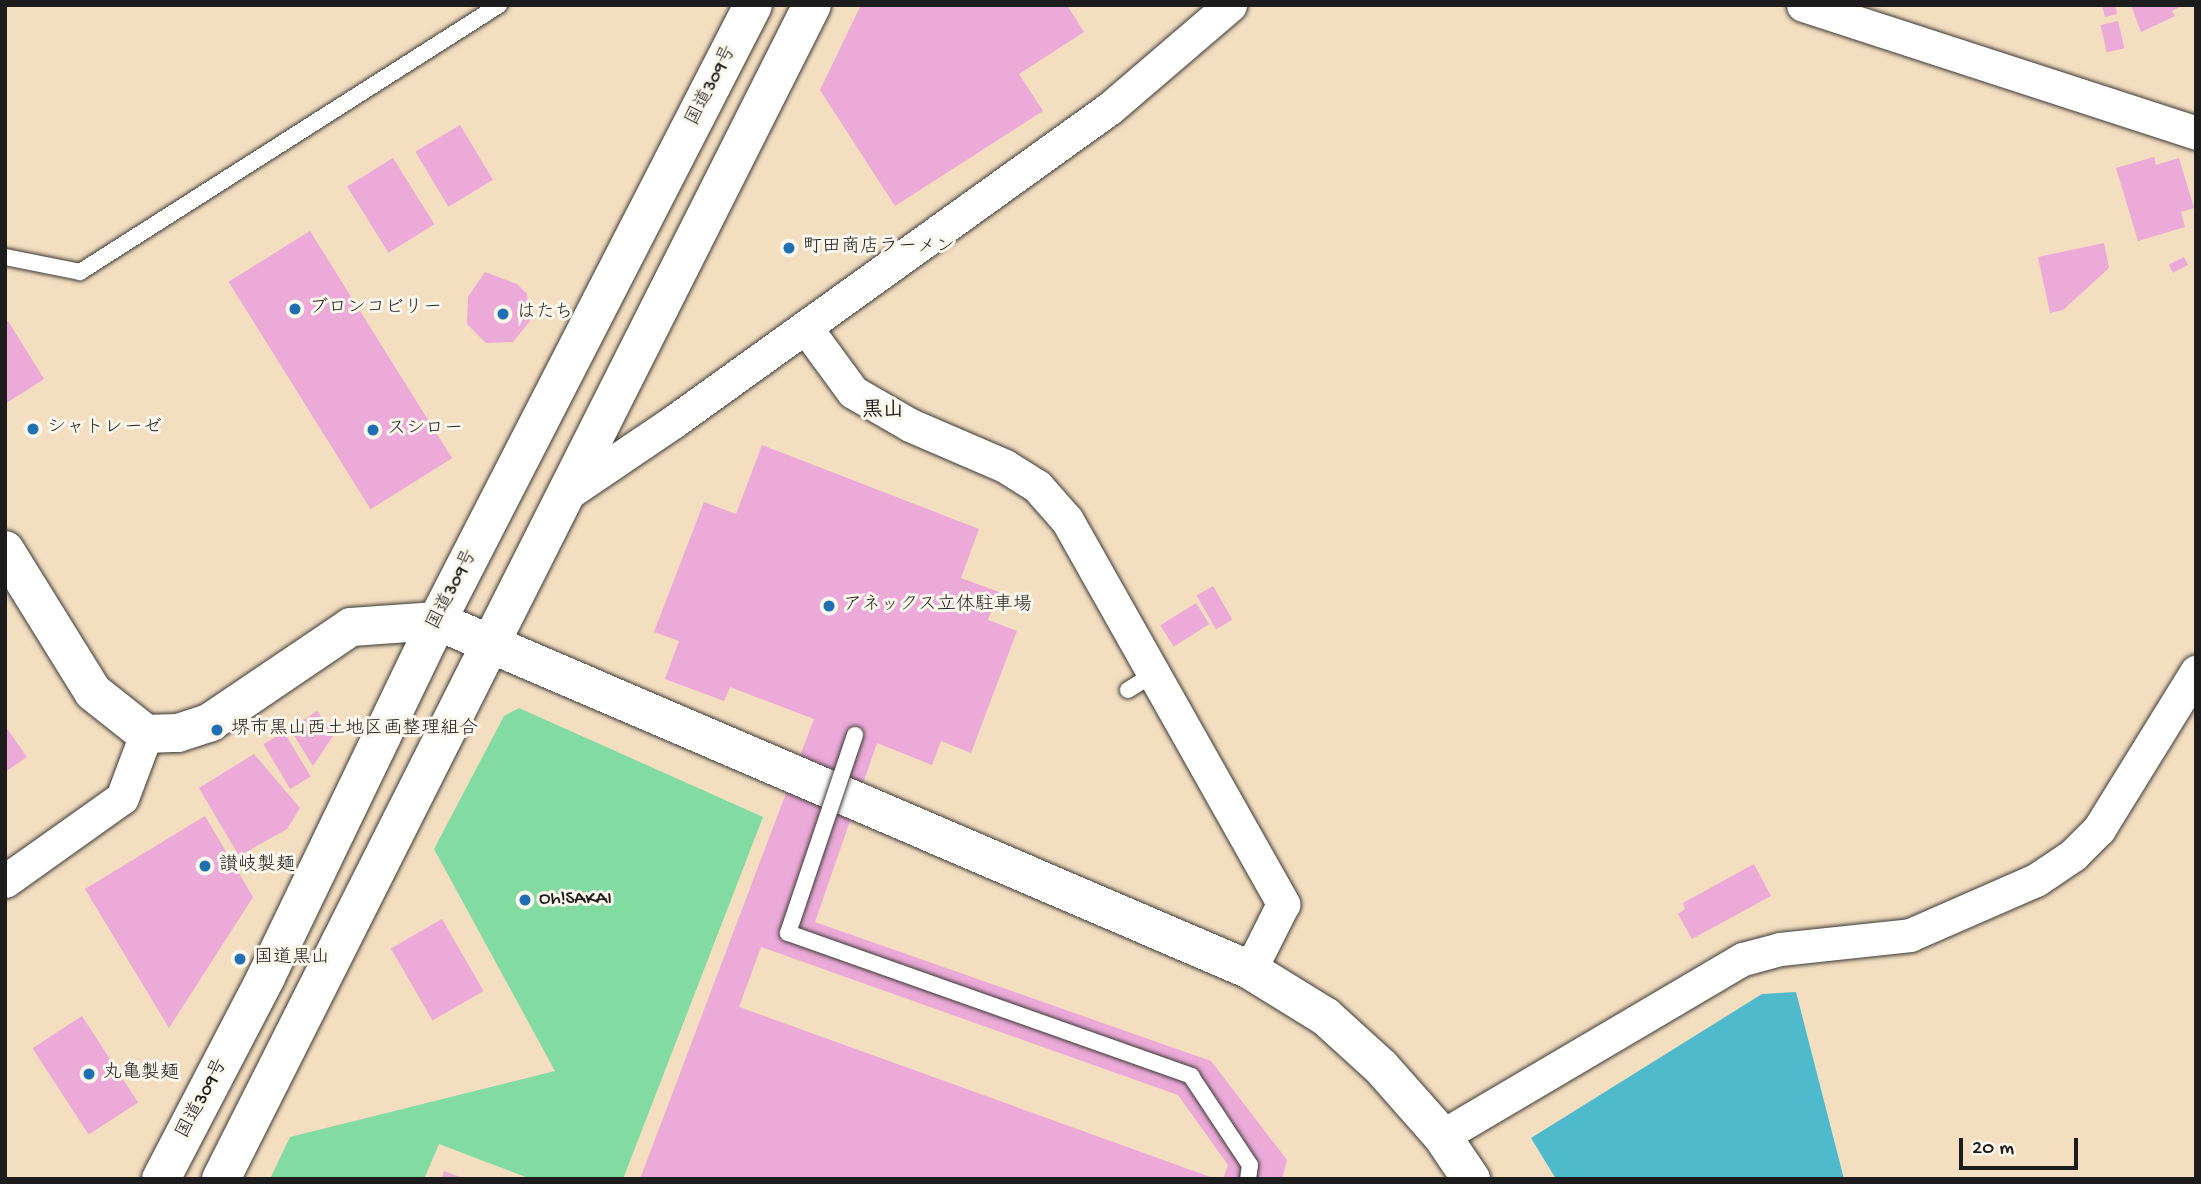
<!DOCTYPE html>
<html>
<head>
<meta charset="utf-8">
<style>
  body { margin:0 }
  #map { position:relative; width:2201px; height:1184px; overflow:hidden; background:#f3dec0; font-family:"Gochi Hand","Klee One",sans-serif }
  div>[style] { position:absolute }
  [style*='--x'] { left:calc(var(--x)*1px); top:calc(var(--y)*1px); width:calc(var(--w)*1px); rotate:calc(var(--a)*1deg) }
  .green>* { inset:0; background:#82dba1 }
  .water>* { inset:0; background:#50bacd }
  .building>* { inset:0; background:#ebaad8; transform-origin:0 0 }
  .roads { filter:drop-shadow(0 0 2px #3c3935) drop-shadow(0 0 2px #3c3935) }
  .service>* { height:16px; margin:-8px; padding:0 8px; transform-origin:8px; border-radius:8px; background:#fff }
  .minor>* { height:33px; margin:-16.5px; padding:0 16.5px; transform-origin:16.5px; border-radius:16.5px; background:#fff }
  .tertiary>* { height:38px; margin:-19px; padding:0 19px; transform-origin:19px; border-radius:19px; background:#fff }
  .trunk>* { height:38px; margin:-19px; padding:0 19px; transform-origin:19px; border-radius:19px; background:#fff }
  .bridges { filter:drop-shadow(0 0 2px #3c3935) drop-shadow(0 0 2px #3c3935) }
  .service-bridge>* { height:16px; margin:-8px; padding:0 8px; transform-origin:8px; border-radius:8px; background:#fff }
  .dots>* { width:19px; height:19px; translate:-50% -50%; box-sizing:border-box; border:4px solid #fbf7ec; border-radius:50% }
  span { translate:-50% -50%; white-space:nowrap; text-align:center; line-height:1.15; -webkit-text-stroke:6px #fbf7ec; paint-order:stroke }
  .street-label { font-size:19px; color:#1c1c1c }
  .poi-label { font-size:19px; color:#1c1c1c }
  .left { translate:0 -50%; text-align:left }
  .neighbourhood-label { font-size:21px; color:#1c1c1c; font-weight:700 }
  .frame { position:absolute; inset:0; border:7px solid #1c1c1c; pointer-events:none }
  .scale { position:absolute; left:1959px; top:1138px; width:119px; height:32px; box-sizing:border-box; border:4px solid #1c1c1c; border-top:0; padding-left:9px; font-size:21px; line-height:24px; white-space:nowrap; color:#1c1c1c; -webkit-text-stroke:5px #fbf7ec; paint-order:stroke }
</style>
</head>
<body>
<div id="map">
  <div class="green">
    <i style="clip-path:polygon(519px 708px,763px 817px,623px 1179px,531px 1179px,439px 1144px,424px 1179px,270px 1179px,290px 1137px,555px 1071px,434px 849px,504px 716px)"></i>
  </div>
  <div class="water">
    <i style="clip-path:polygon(1796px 992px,1844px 1179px,1556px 1179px,1531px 1138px,1762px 994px)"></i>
  </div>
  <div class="building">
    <i style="clip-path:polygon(861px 5px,1067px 5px,1084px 32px,1019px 74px,1043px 111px,895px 206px,820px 90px)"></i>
    <i style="clip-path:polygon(2102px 5px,2115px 5px,2117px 14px,2105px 17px)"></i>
    <i style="clip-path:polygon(2131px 5px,2184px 5px,2172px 11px,2175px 16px,2141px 32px)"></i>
    <i style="left:2118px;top:21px;width:28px;height:18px;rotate:77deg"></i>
    <i style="left:460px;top:125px;width:64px;height:52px;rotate:59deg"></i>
    <i style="clip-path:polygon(2154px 157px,2156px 165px,2179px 158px,2194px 208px,2181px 212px,2185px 227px,2138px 241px,2116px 168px)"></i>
    <i style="left:393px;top:158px;width:78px;height:54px;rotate:58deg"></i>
    <i style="left:310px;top:231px;width:268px;height:96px;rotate:58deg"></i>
    <i style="clip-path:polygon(2104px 243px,2109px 268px,2063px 310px,2050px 313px,2038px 257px)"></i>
    <i style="left:2184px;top:257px;width:9px;height:17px;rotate:63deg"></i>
    <i style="clip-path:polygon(485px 272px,517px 284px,527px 294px,530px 321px,513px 342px,486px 343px,467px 324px,468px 297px)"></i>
    <i style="clip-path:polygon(8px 321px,44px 379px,5px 404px,5px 323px)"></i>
    <i style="clip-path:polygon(762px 445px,979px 529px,961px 578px,999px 592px,988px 620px,1017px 631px,971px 753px,941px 741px,932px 765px,877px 743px,815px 922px,1211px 1061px,1287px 1160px,1282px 1179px,1223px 1179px,1228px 1165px,1178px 1095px,761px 947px,739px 1007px,1216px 1179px,640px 1179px,814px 719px,730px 687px,724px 701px,665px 679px,679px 641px,654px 632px,704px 502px,736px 514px)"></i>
    <i style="left:1213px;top:586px;width:39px;height:19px;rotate:60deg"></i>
    <i style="left:1196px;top:603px;width:25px;height:42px;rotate:58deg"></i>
    <i style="clip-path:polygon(317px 711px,335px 733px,313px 766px,290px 729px)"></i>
    <i style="clip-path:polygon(5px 726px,27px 757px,5px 772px)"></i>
    <i style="left:284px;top:732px;width:52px;height:24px;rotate:59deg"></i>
    <i style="clip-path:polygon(254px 754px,300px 808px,287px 829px,239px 856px,199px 788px)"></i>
    <i style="clip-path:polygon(205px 816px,253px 897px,169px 1028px,85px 889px)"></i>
    <i style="clip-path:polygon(1754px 864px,1771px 896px,1692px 939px,1678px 914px,1685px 909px,1683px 903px)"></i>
    <i style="left:442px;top:919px;width:83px;height:59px;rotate:60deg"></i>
    <i style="left:82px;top:1016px;width:103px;height:59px;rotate:57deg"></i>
    <i style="clip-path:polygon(444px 1171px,463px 1178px,463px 1179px,442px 1179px)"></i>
  </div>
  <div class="roads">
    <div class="service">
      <i style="--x:5;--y:257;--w:76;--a:11.3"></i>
      <i style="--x:80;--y:272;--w:497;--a:-32.5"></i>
      <i style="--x:1128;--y:690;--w:31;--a:-32"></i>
    </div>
    <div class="minor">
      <i style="--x:1803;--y:5;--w:413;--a:18"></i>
      <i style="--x:806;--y:328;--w:79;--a:53.7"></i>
      <i style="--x:853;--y:392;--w:66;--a:30.1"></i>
      <i style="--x:910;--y:425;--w:103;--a:23.3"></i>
      <i style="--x:1005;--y:466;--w:38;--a:32"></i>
      <i style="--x:1037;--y:486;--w:45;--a:48.6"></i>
      <i style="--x:1067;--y:520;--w:441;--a:60.6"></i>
      <i style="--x:1283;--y:904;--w:74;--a:116.6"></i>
      <i style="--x:568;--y:493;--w:127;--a:-34.1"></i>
      <i style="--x:673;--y:422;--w:538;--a:-35.7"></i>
      <i style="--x:1110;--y:108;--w:158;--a:-40.6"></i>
      <i style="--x:5;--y:881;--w:143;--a:-35.4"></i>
      <i style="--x:122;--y:798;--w:68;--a:-69.4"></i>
      <i style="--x:1442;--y:1136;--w:349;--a:-30.5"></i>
      <i style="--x:1743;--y:959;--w:38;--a:-15"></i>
      <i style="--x:1780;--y:949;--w:131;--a:-6.1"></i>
      <i style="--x:1910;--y:935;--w:137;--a:-23.6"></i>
      <i style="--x:2036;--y:880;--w:45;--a:-34"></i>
      <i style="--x:2073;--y:855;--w:37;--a:-45"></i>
      <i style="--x:2099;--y:829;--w:185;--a:-58.3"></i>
    </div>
    <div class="tertiary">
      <i style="--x:5;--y:550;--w:167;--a:58.2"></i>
      <i style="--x:93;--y:692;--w:68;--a:38.4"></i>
      <i style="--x:146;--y:734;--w:32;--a:-2"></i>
      <i style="--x:178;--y:733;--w:33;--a:-18"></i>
      <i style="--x:209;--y:723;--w:171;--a:-34.1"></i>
      <i style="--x:351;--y:627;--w:86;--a:-4"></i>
      <i style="--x:437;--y:621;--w:885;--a:23.23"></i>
      <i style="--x:1250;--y:970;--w:89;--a:31.7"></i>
      <i style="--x:1326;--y:1017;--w:74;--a:42.3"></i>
      <i style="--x:1381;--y:1067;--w:92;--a:48.5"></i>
      <i style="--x:1442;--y:1136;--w:52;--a:56"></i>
    </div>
    <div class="trunk">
      <i style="--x:161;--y:1179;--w:228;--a:-62.5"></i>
      <i style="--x:266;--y:977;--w:395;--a:-64.3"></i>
      <i style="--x:437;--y:621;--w:692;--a:-62.84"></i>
      <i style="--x:221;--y:1179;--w:1314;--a:-63.28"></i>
    </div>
  </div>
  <div class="bridges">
    <div class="service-bridge">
      <i style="--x:855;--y:735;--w:209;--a:108.7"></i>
      <i style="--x:788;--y:933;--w:428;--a:19.5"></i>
      <i style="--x:1191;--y:1076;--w:107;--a:56.5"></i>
      <i style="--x:1250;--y:1165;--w:14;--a:98"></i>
    </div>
  </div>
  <div class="dots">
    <i style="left:789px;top:248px;background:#1f6fb2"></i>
    <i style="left:295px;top:309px;background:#1f6fb2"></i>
    <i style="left:503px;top:314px;background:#1f6fb2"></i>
    <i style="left:33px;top:429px;background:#1f6fb2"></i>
    <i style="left:373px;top:430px;background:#1f6fb2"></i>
    <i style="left:829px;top:606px;background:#1f6fb2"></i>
    <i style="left:217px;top:730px;background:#1f6fb2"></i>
    <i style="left:205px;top:866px;background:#1f6fb2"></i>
    <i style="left:525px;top:900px;background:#1f6fb2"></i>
    <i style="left:240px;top:959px;background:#1f6fb2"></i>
    <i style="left:89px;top:1074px;background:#1f6fb2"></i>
  </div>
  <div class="street-label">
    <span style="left:712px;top:86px;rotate:-63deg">国道309号</span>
    <span style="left:453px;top:590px;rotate:-63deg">国道309号</span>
    <span style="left:203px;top:1099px;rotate:-62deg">国道309号</span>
  </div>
  <div class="poi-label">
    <span class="left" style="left:803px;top:248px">町田商店ラーメン</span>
    <span class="left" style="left:309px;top:309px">ブロンコビリー</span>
    <span class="left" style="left:517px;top:314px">はたち</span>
    <span class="left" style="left:47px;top:429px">シャトレーゼ</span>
    <span class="left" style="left:387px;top:430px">スシロー</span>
    <span class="left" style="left:843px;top:606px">アネックス立体駐車場</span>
    <span class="left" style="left:231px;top:730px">堺市黒山西土地区画整理組合</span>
    <span class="left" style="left:219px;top:866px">讃岐製麺</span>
    <span class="left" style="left:539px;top:900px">Oh!SAKAI</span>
    <span class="left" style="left:254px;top:959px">国道黒山</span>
    <span class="left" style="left:103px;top:1074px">丸亀製麺</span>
  </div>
  <div class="neighbourhood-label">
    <span style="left:883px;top:412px">黒山</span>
  </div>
  <div class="frame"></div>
  <div class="scale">20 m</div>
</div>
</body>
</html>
